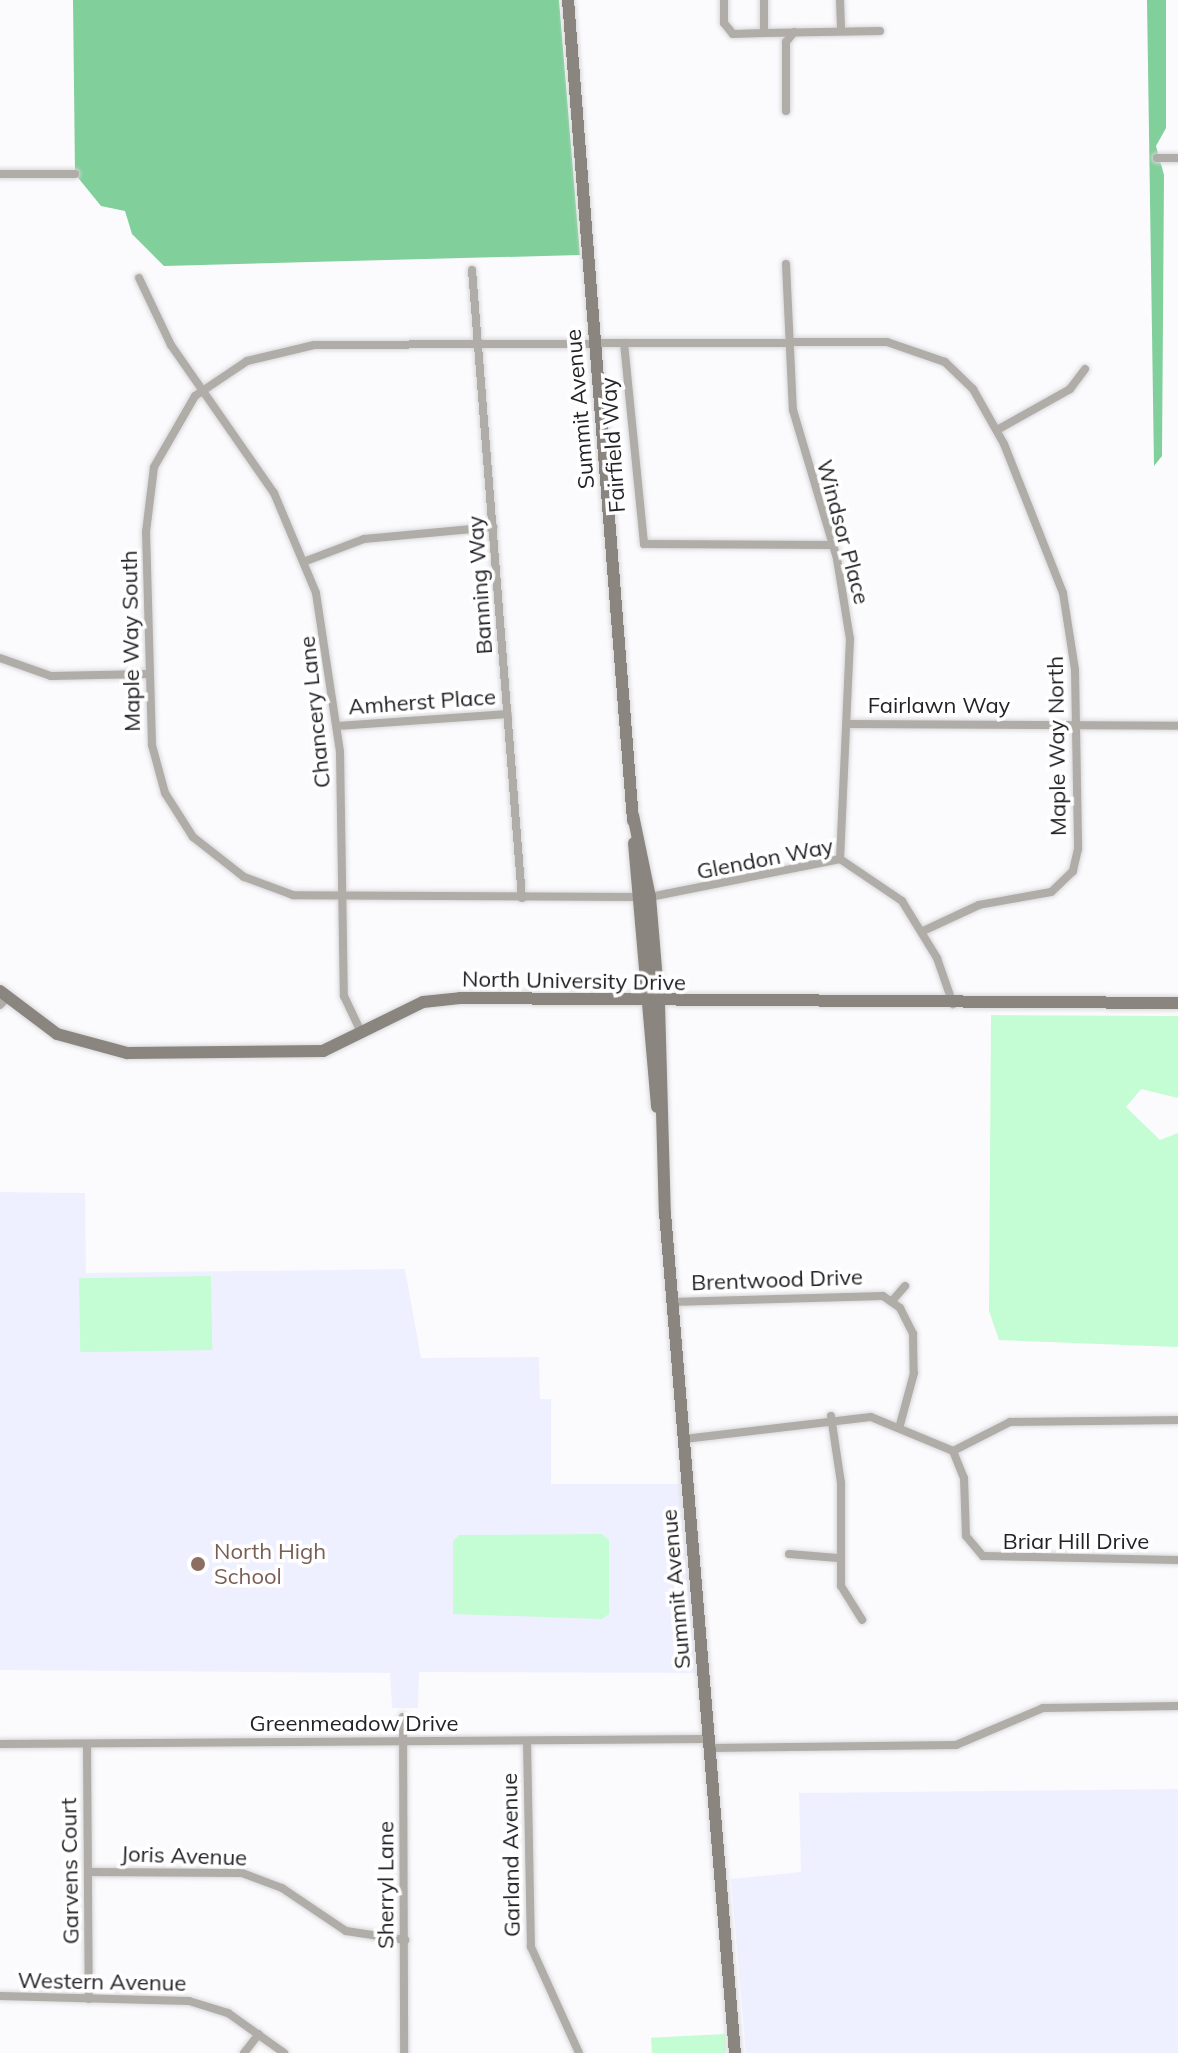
<!DOCTYPE html>
<html>
<head>
<meta charset="utf-8">
<style>
  body { margin:0 }
  #map { position:relative; width:1178px; height:2053px; overflow:hidden; background:#fbfbfd; font-family:Mulish,sans-serif }
  div>[style] { position:absolute }
  [style*='--x'] { left:calc(var(--x)*1px); top:calc(var(--y)*1px); width:calc(var(--w)*1px); rotate:calc(var(--a)*1deg) }
  .built>* { inset:0; background:#eef0ff }
  .green>* { inset:0; background:#c4fcd4; transform-origin:0 0 }
  .forest>* { inset:0; background:#81cf9a }
  .roads { filter:drop-shadow(0 0 2px #d8d8db) drop-shadow(0 0 2px #d8d8db) }
  .street>* { height:8px; margin:-4px; padding:0 4px; transform-origin:4px; border-radius:4px; background:#b0aca8 }
  .secondary>* { height:12px; margin:-6px; padding:0 6px; transform-origin:6px; border-radius:6px; background:#8b8580 }
  .dots>* { width:22px; height:22px; translate:-50% -50%; box-sizing:border-box; border:4px solid #fff; border-radius:50% }
  span { translate:-50% -50%; white-space:nowrap; text-align:center; line-height:1.15; -webkit-text-stroke:7px #fff; paint-order:stroke }
  .street-label { font-size:22px; color:#232327 }
  .education-label { font-size:22px; color:#785e54 }
  .left { translate:0 -50%; text-align:left }
</style>
</head>
<body>
<div id="map">
  <div class="built">
    <i style="clip-path:polygon(0 1192px,85px 1193px,86px 1273px,405px 1269px,421px 1358px,539px 1357px,540px 1399px,551px 1399px,551px 1484px,680px 1484px,696px 1673px,419px 1672px,418px 1708px,392px 1708px,390px 1673px,0 1670px)"></i>
    <i style="clip-path:polygon(1178px 1789px,1178px 2053px,746px 2053px,731px 1879px,801px 1872px,799px 1793px)"></i>
  </div>
  <div class="green">
    <i style="clip-path:polygon(991px 1015px,1178px 1016px,1178px 1098px,1141px 1089px,1126px 1107px,1160px 1140px,1178px 1133px,1178px 1347px,999px 1340px,989px 1311px)"></i>
    <i style="left:211px;top:1276px;width:74px;height:132px;rotate:89deg"></i>
    <i style="clip-path:polygon(602px 1534px,609px 1540px,609px 1614px,602px 1619px,453px 1614px,453px 1541px,459px 1535px)"></i>
    <i style="left:725px;top:2034px;width:19px;height:74px;rotate:87deg"></i>
  </div>
  <div class="forest">
    <i style="clip-path:polygon(73px 0,559px 0,580px 255px,164px 266px,132px 234px,125px 211px,101px 206px,75px 174px)"></i>
    <i style="clip-path:polygon(1147px 0,1166px 0,1166px 128px,1156px 146px,1164px 175px,1162px 456px,1154px 466px)"></i>
  </div>
  <div class="roads">
    <div class="street">
      <i style="--x:724;--y:0;--w:23;--a:90"></i>
      <i style="--x:724;--y:23;--w:14;--a:51"></i>
      <i style="--x:733;--y:34;--w:31;--a:-2"></i>
      <i style="--x:764;--y:33;--w:33;--a:-90"></i>
      <i style="--x:840;--y:0;--w:31;--a:88"></i>
      <i style="--x:764;--y:33;--w:116;--a:-1"></i>
      <i style="--x:786;--y:111;--w:69;--a:-90"></i>
      <i style="--x:786;--y:42;--w:13;--a:-51"></i>
      <i style="--x:1157;--y:158;--w:21;--a:0"></i>
      <i style="--x:0;--y:174;--w:75;--a:0"></i>
      <i style="--x:786;--y:264;--w:146;--a:87.3"></i>
      <i style="--x:793;--y:410;--w:155;--a:73.5"></i>
      <i style="--x:837;--y:559;--w:81;--a:80.8"></i>
      <i style="--x:850;--y:639;--w:220;--a:92.6"></i>
      <i style="--x:472;--y:270;--w:630;--a:85.45"></i>
      <i style="--x:139;--y:278;--w:74;--a:64.5"></i>
      <i style="--x:171;--y:345;--w:180;--a:55.2"></i>
      <i style="--x:274;--y:493;--w:108;--a:67.2"></i>
      <i style="--x:316;--y:593;--w:161;--a:81.4"></i>
      <i style="--x:340;--y:752;--w:244;--a:89.1"></i>
      <i style="--x:344;--y:996;--w:42;--a:64.7"></i>
      <i style="--x:624;--y:343;--w:202;--a:84.3"></i>
      <i style="--x:644;--y:544;--w:189;--a:0.3"></i>
      <i style="--x:997;--y:430;--w:84;--a:-29.3"></i>
      <i style="--x:1070;--y:389;--w:25;--a:-53"></i>
      <i style="--x:306;--y:561;--w:62;--a:-20.8"></i>
      <i style="--x:364;--y:539;--w:130;--a:-5.3"></i>
      <i style="--x:0;--y:658;--w:54;--a:19.4"></i>
      <i style="--x:51;--y:676;--w:96;--a:-1.2"></i>
      <i style="--x:850;--y:724;--w:328;--a:0.3"></i>
      <i style="--x:338;--y:726;--w:170;--a:-4"></i>
      <i style="--x:637;--y:897;--w:344;--a:-179.7"></i>
      <i style="--x:293;--y:895;--w:52;--a:-159.8"></i>
      <i style="--x:244;--y:877;--w:65;--a:-141.9"></i>
      <i style="--x:193;--y:837;--w:52;--a:-122.5"></i>
      <i style="--x:165;--y:793;--w:50;--a:-105.2"></i>
      <i style="--x:152;--y:745;--w:213;--a:-91.6"></i>
      <i style="--x:146;--y:532;--w:65;--a:-83"></i>
      <i style="--x:154;--y:467;--w:82;--a:-60"></i>
      <i style="--x:195;--y:396;--w:63;--a:-33.9"></i>
      <i style="--x:247;--y:361;--w:69;--a:-13.4"></i>
      <i style="--x:314;--y:345;--w:573;--a:-0.3"></i>
      <i style="--x:887;--y:342;--w:61;--a:19"></i>
      <i style="--x:945;--y:362;--w:39;--a:44"></i>
      <i style="--x:973;--y:389;--w:63;--a:60.6"></i>
      <i style="--x:1004;--y:444;--w:160;--a:68.4"></i>
      <i style="--x:1063;--y:593;--w:78;--a:81.1"></i>
      <i style="--x:1075;--y:670;--w:179;--a:89"></i>
      <i style="--x:1078;--y:849;--w:23;--a:103"></i>
      <i style="--x:1073;--y:871;--w:30;--a:136"></i>
      <i style="--x:1051;--y:892;--w:73;--a:169.8"></i>
      <i style="--x:979;--y:905;--w:62;--a:155.1"></i>
      <i style="--x:650;--y:897;--w:194;--a:-11.3"></i>
      <i style="--x:840;--y:859;--w:75;--a:34.1"></i>
      <i style="--x:902;--y:901;--w:67;--a:58.4"></i>
      <i style="--x:937;--y:958;--w:49;--a:70.8"></i>
      <i style="--x:0;--y:1005;--w:8;--a:-45"></i>
      <i style="--x:892;--y:1301;--w:20;--a:-49"></i>
      <i style="--x:672;--y:1302;--w:211;--a:-1.6"></i>
      <i style="--x:883;--y:1296;--w:21;--a:35"></i>
      <i style="--x:900;--y:1308;--w:29;--a:63"></i>
      <i style="--x:913;--y:1334;--w:39;--a:89"></i>
      <i style="--x:914;--y:1373;--w:54;--a:105.1"></i>
      <i style="--x:831;--y:1416;--w:68;--a:81.5"></i>
      <i style="--x:841;--y:1483;--w:103;--a:90"></i>
      <i style="--x:841;--y:1586;--w:40;--a:58"></i>
      <i style="--x:684;--y:1439;--w:188;--a:-6.7"></i>
      <i style="--x:871;--y:1417;--w:89;--a:22.5"></i>
      <i style="--x:953;--y:1451;--w:29;--a:68"></i>
      <i style="--x:964;--y:1478;--w:58;--a:88"></i>
      <i style="--x:966;--y:1536;--w:26;--a:50"></i>
      <i style="--x:983;--y:1556;--w:195;--a:1.2"></i>
      <i style="--x:953;--y:1451;--w:64;--a:-27"></i>
      <i style="--x:1010;--y:1422;--w:168;--a:-0.7"></i>
      <i style="--x:789;--y:1554;--w:49;--a:4.7"></i>
      <i style="--x:403;--y:1717;--w:336;--a:89.8"></i>
      <i style="--x:527;--y:1741;--w:206;--a:88.9"></i>
      <i style="--x:531;--y:1947;--w:116;--a:65.6"></i>
      <i style="--x:0;--y:1744;--w:709;--a:-0.4"></i>
      <i style="--x:87;--y:1744;--w:255;--a:89.6"></i>
      <i style="--x:710;--y:1748;--w:246;--a:-0.7"></i>
      <i style="--x:956;--y:1745;--w:95;--a:-23"></i>
      <i style="--x:1043;--y:1708;--w:135;--a:-0.8"></i>
      <i style="--x:88;--y:1872;--w:154;--a:0.4"></i>
      <i style="--x:242;--y:1873;--w:43;--a:20.6"></i>
      <i style="--x:282;--y:1888;--w:77;--a:33.9"></i>
      <i style="--x:346;--y:1931;--w:60;--a:8.7"></i>
      <i style="--x:0;--y:1996;--w:189;--a:1.5"></i>
      <i style="--x:189;--y:2001;--w:41;--a:17.1"></i>
      <i style="--x:228;--y:2013;--w:69;--a:35.5"></i>
      <i style="--x:244;--y:2053;--w:24;--a:-52"></i>
    </div>
    <div class="secondary">
      <i style="--x:568;--y:0;--w:823;--a:85.47"></i>
      <i style="--x:633;--y:815;--w:84;--a:78.3"></i>
      <i style="--x:650;--y:897;--w:107;--a:85.2"></i>
      <i style="--x:659;--y:1004;--w:209;--a:88.4"></i>
      <i style="--x:665;--y:1213;--w:843;--a:85.24"></i>
      <i style="--x:634;--y:843;--w:265;--a:85"></i>
      <i style="--x:0;--y:991;--w:71;--a:37"></i>
      <i style="--x:57;--y:1034;--w:73;--a:15.2"></i>
      <i style="--x:127;--y:1053;--w:196;--a:-0.6"></i>
      <i style="--x:323;--y:1051;--w:111;--a:-26.1"></i>
      <i style="--x:423;--y:1002;--w:37;--a:-6"></i>
      <i style="--x:460;--y:998;--w:718;--a:0.4"></i>
    </div>
  </div>
  <div class="dots">
    <i style="left:198px;top:1564px;background:#8d6e63"></i>
  </div>
  <div class="street-label">
    <span style="left:580px;top:409px;rotate:-95deg">Summit Avenue</span>
    <span style="left:613px;top:445px;rotate:-94deg">Fairfield Way</span>
    <span style="left:843px;top:532px;rotate:75deg">Windsor Place</span>
    <span style="left:480px;top:585px;rotate:-94deg">Banning Way</span>
    <span style="left:131px;top:641px;rotate:-91deg">Maple Way South</span>
    <span style="left:422px;top:702px;rotate:-4deg">Amherst Place</span>
    <span style="left:939px;top:706px">Fairlawn Way</span>
    <span style="left:315px;top:712px;rotate:-96deg">Chancery Lane</span>
    <span style="left:1057px;top:746px;rotate:-91deg">Maple Way North</span>
    <span style="left:765px;top:859px;rotate:-11deg">Glendon Way</span>
    <span style="left:574px;top:981px;rotate:1deg">North University Drive</span>
    <span style="left:777px;top:1280px;rotate:-2deg">Brentwood Drive</span>
    <span style="left:1076px;top:1542px">Briar Hill Drive</span>
    <span style="left:676px;top:1589px;rotate:-95deg">Summit Avenue</span>
    <span style="left:354px;top:1724px">Greenmeadow Drive</span>
    <span style="left:511px;top:1855px;rotate:-91deg">Garland Avenue</span>
    <span style="left:184px;top:1856px;rotate:2deg">Joris Avenue</span>
    <span style="left:70px;top:1871px;rotate:-91deg">Garvens Court</span>
    <span style="left:386px;top:1885px;rotate:-90deg">Sherryl Lane</span>
    <span style="left:102px;top:1982px;rotate:1deg">Western Avenue</span>
  </div>
  <div class="education-label">
    <span class="left" style="left:214px;top:1564px">North High<br>School</span>
  </div>
</div>
</body>
</html>
